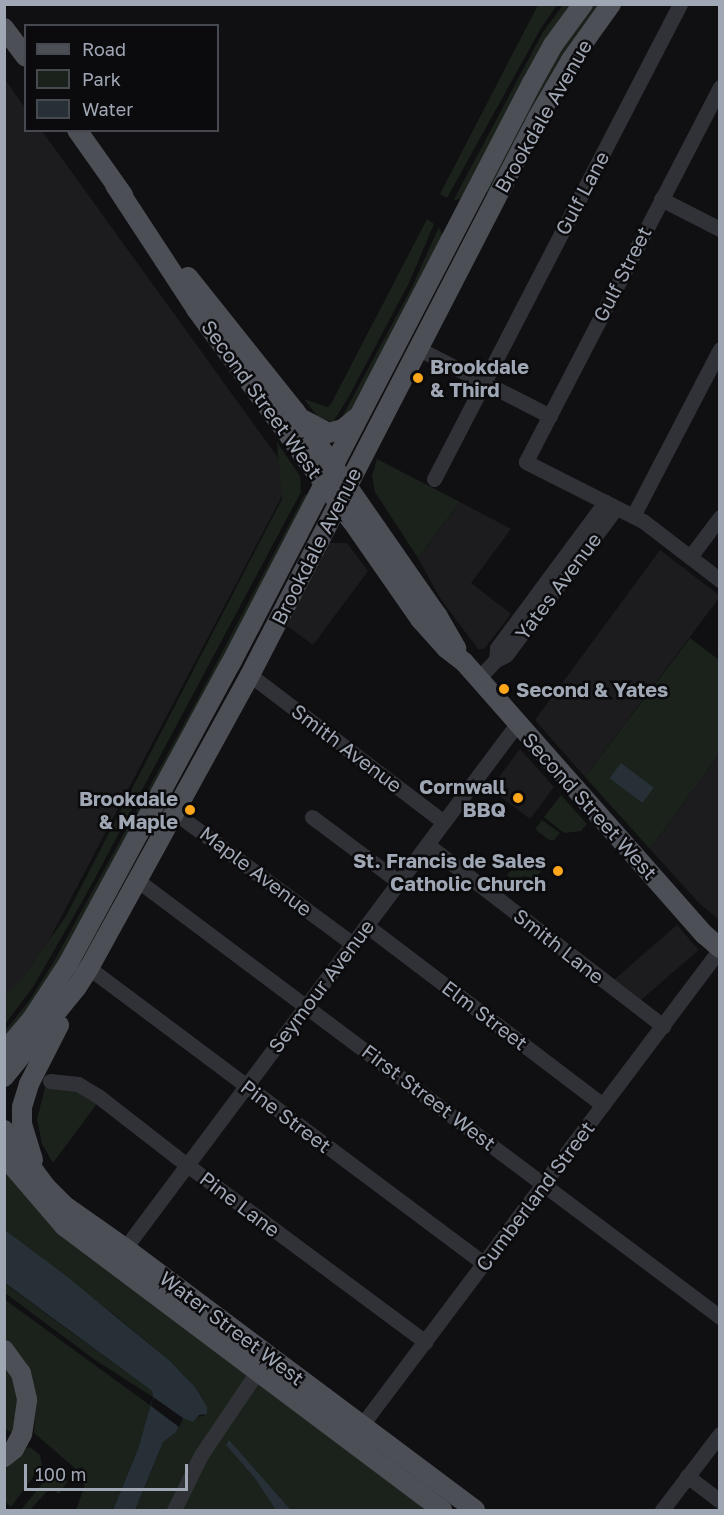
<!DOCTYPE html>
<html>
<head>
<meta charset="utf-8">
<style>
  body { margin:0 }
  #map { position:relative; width:724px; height:1515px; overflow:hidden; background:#101012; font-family:"Golos Text",sans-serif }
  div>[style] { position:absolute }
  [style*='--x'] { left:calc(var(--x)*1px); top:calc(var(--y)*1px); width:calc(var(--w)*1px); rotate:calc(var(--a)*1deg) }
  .built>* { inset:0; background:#1c1c1f; transform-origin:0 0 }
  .green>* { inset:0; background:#1a221b }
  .water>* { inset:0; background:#263036; transform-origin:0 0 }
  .pier>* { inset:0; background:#101012 }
  .minor>* { height:15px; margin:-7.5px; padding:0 7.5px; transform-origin:7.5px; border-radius:7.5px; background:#313237 }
  .major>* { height:20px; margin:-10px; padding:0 10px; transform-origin:10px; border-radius:10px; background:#4c4f56 }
  .dots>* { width:16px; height:16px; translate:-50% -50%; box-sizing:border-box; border:3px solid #0b0b0d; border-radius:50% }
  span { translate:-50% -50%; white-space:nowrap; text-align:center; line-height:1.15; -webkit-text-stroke:5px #0b0b0d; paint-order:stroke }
  .street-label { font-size:20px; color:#a0a7b4 }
  .poi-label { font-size:20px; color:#a0a7b4; font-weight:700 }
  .left { translate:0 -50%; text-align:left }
  .right { translate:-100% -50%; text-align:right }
  .frame { position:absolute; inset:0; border:6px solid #a0a7b4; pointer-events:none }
  .legend { position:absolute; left:24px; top:24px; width:195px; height:108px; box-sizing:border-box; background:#0b0b0d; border:2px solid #474950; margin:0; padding:8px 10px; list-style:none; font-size:18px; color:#a0a7b4 }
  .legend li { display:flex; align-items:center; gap:12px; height:30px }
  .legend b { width:30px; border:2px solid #474950 }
  .scale { position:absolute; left:24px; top:1464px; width:164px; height:27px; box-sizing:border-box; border:3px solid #a0a7b4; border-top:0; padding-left:8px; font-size:18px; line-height:21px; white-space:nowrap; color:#a0a7b4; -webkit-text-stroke:4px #0b0b0d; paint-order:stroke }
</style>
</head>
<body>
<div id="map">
  <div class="built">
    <i style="clip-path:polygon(4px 78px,25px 108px,26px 130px,42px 131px,292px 477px,25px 986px,4px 1007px)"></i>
    <i style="clip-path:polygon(460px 502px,511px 529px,471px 583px,511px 614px,484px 649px,478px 649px,440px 598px,418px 558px)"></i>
    <i style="clip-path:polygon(325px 543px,347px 543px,368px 571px,313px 645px,283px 623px)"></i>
    <i style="clip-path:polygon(660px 550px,719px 595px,719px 598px,585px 777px,535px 720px)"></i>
    <i style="clip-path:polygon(520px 749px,554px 787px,530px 819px,490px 789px)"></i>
    <i style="clip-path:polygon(719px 754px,719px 920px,698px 902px,650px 849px)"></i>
    <i style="left:677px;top:925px;width:33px;height:91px;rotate:49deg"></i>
  </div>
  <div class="green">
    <i style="clip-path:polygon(538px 5px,557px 5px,541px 28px,447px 198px,440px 194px)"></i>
    <i style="clip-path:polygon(563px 5px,576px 5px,463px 198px,453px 201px,543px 32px)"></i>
    <i style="clip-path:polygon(594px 5px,602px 5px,489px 194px,484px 191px,545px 75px,574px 29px)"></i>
    <i style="clip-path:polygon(427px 219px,434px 224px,409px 283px,348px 398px,333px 422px,318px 417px,304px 399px,327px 407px,331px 404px)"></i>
    <i style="clip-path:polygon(439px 227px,443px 237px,356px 407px,340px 421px,412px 287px)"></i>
    <i style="clip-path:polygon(277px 442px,300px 476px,301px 492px,87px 893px,33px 987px,5px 1024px,5px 996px,25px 975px,66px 916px,282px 499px)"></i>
    <i style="clip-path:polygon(377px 459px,460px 502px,418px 558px,375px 492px,372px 476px)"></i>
    <i style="clip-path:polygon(305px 494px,308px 496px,306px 504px,68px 950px,22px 1018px,5px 1038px,5px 1031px,29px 1001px,53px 963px,197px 700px)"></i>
    <i style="clip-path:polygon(690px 638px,719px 660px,719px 754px,650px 849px,585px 777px)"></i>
    <i style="clip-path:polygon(561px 795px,587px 824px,581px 831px,564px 833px,544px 817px)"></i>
    <i style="clip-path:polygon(542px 820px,560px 833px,554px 840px,549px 840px,535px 829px)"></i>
    <i style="clip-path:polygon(543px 857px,548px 861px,535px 880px,524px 876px,518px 884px,507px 875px,517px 864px,522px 867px,528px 863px,535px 867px)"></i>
    <i style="clip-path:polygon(61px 1085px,99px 1101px,53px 1163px,42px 1144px,37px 1119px,45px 1088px)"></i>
    <i style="clip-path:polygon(5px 1165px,431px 1510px,135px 1510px,163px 1442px,179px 1427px,183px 1418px,204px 1416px,195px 1387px,170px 1361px,116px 1316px,5px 1230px)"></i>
    <i style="clip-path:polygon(4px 1283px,152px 1391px,153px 1397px,95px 1360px,5px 1293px)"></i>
    <i style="clip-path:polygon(4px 1299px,151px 1406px,138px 1449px,113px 1510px,76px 1510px,84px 1488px,83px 1467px,76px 1469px,34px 1433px,35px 1412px,5px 1339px)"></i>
    <i style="clip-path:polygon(4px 1361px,11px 1372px,19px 1396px,13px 1433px,5px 1429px)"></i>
    <i style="clip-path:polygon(30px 1447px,40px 1455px,42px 1465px,11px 1507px,5px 1501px,4px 1471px,21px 1450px)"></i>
    <i style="clip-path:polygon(56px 1471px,65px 1476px,67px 1482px,59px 1494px,50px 1488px,30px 1510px,21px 1510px,49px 1475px)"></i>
  </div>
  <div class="water">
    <i style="left:621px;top:763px;width:41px;height:19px;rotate:37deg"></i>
    <i style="clip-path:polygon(5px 1230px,65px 1275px,170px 1361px,195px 1387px,207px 1407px,207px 1414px,199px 1415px,193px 1422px,183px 1418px,176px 1432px,163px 1442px,135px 1510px,113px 1510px,138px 1449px,153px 1397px,152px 1391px,5px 1283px)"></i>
    <i style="clip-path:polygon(229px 1440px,289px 1508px,290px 1510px,276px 1510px,254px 1477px,226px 1445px)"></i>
  </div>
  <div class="pier">
    <i style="clip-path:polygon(153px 1397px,183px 1418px,179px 1427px,151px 1406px)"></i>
  </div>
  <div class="minor">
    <i style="--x:720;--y:87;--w:422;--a:117.4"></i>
    <i style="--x:526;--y:462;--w:131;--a:26.8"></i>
    <i style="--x:643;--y:521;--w:97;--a:37.5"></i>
    <i style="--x:661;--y:199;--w:66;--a:27"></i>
    <i style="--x:419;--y:349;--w:147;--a:27.1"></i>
    <i style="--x:434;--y:479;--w:535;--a:-62.62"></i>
    <i style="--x:633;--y:516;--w:188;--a:-62.5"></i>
    <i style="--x:690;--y:557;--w:50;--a:-53.1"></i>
    <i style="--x:496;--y:660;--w:12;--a:-85"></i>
    <i style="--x:497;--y:648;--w:182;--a:-53.5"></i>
    <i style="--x:250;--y:675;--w:243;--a:37.2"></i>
    <i style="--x:478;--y:679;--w:26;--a:-47"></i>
    <i style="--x:496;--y:660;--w:11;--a:-27"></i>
    <i style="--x:506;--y:655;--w:184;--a:-53.2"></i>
    <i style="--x:167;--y:807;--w:231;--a:36.4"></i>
    <i style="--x:312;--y:817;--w:109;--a:36.8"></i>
    <i style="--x:428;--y:845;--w:297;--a:37.6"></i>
    <i style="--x:137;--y:880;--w:729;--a:36.85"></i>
    <i style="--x:367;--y:926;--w:296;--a:37.2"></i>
    <i style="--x:89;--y:968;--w:494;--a:36.8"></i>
    <i style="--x:50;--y:1081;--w:28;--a:6"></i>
    <i style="--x:78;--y:1084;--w:23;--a:31"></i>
    <i style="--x:98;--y:1096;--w:98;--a:37.9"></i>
    <i style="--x:175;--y:1156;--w:312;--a:36.6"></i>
    <i style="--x:125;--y:1248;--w:654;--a:-53.2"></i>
    <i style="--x:355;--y:1434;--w:607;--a:-53.04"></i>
    <i style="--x:687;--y:1476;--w:41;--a:37.1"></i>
    <i style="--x:174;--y:1510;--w:61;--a:-63.9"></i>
    <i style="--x:201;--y:1455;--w:100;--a:-56"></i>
    <i style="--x:662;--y:1510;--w:96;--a:-52.7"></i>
  </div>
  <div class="major">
    <i style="--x:4;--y:28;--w:36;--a:53"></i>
    <i style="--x:77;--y:130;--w:80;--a:54.7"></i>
    <i style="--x:115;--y:185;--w:148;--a:56.8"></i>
    <i style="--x:196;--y:309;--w:263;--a:53.7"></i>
    <i style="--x:352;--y:521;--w:119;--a:55.2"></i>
    <i style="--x:420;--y:619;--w:39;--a:48"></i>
    <i style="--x:446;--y:648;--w:23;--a:38"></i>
    <i style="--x:464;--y:662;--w:364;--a:48.6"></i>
    <i style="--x:705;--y:935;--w:20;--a:41"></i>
    <i style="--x:188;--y:277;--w:171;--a:51.4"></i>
    <i style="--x:295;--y:411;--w:249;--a:55.2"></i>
    <i style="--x:437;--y:615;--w:39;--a:60"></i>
    <i style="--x:304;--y:420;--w:27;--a:28"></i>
    <i style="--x:328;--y:433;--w:16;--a:-15"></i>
    <i style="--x:343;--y:429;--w:17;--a:-40"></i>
    <i style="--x:4;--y:1052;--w:43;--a:-49.7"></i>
    <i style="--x:32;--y:1019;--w:66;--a:-56.8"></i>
    <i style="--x:68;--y:964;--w:340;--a:-61.6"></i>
    <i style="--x:230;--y:665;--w:656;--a:-62.58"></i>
    <i style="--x:532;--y:83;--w:43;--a:-61.1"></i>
    <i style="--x:553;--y:45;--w:51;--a:-53.8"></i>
    <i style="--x:4;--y:1077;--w:116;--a:-51"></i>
    <i style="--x:77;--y:987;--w:22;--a:-58"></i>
    <i style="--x:89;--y:968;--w:334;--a:-61.2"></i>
    <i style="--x:250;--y:675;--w:628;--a:-62.7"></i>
    <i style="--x:538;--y:117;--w:66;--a:-59.9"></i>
    <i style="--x:571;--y:60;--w:69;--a:-54.5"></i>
    <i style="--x:4;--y:1130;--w:71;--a:53.6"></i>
    <i style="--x:46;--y:1187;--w:27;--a:45"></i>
    <i style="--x:65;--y:1206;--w:73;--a:35"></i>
    <i style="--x:125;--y:1248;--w:437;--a:36.8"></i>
    <i style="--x:4;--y:1156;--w:92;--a:49.4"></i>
    <i style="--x:64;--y:1226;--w:473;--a:36.9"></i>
    <i style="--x:33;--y:1160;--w:38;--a:-107"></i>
    <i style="--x:22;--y:1124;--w:17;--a:-90"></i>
    <i style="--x:22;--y:1107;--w:24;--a:-73"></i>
    <i style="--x:29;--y:1084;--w:66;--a:-63"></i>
    <i style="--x:4;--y:1350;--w:29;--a:54"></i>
    <i style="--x:21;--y:1373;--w:28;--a:77"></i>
    <i style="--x:27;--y:1400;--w:34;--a:98"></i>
    <i style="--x:22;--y:1434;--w:17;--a:118"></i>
    <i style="--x:14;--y:1449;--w:13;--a:141"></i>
  </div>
  <div class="dots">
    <i style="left:418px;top:378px;background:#ffa61b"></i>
    <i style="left:504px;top:689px;background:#ffa61b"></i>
    <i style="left:518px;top:798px;background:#ffa61b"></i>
    <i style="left:190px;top:810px;background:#ffa61b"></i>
    <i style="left:558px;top:871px;background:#ffa61b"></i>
  </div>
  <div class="street-label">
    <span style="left:543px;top:116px;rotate:-60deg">Brookdale Avenue</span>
    <span style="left:582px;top:193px;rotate:-62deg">Gulf Lane</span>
    <span style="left:622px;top:274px;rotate:-63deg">Gulf Street</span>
    <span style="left:262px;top:399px;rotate:54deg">Second Street West</span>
    <span style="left:316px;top:546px;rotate:-63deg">Brookdale Avenue</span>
    <span style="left:558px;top:586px;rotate:-53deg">Yates Avenue</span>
    <span style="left:347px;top:748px;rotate:37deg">Smith Avenue</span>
    <span style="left:590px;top:806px;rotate:48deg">Second Street West</span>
    <span style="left:256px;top:871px;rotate:37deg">Maple Avenue</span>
    <span style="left:559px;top:946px;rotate:38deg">Smith Lane</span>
    <span style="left:321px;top:986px;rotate:-53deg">Seymour Avenue</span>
    <span style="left:485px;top:1015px;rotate:37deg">Elm Street</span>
    <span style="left:429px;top:1097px;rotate:37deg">First Street West</span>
    <span style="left:286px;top:1116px;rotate:37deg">Pine Street</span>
    <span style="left:535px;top:1196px;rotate:-53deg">Cumberland Street</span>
    <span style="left:240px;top:1204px;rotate:37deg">Pine Lane</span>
    <span style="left:232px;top:1328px;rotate:37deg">Water Street West</span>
  </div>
  <div class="poi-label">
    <span class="left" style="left:430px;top:378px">Brookdale<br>&amp; Third</span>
    <span class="left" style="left:516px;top:689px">Second &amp; Yates</span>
    <span class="right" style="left:506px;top:798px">Cornwall<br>BBQ</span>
    <span class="right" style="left:178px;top:810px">Brookdale<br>&amp; Maple</span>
    <span class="right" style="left:546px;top:872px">St. Francis de Sales<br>Catholic Church</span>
  </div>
  <div class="frame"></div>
  <ul class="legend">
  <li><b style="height:8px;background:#4c4f56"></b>Road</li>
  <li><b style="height:16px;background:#1a221b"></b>Park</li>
  <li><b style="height:16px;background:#263036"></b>Water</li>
  </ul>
  <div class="scale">100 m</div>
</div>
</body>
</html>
